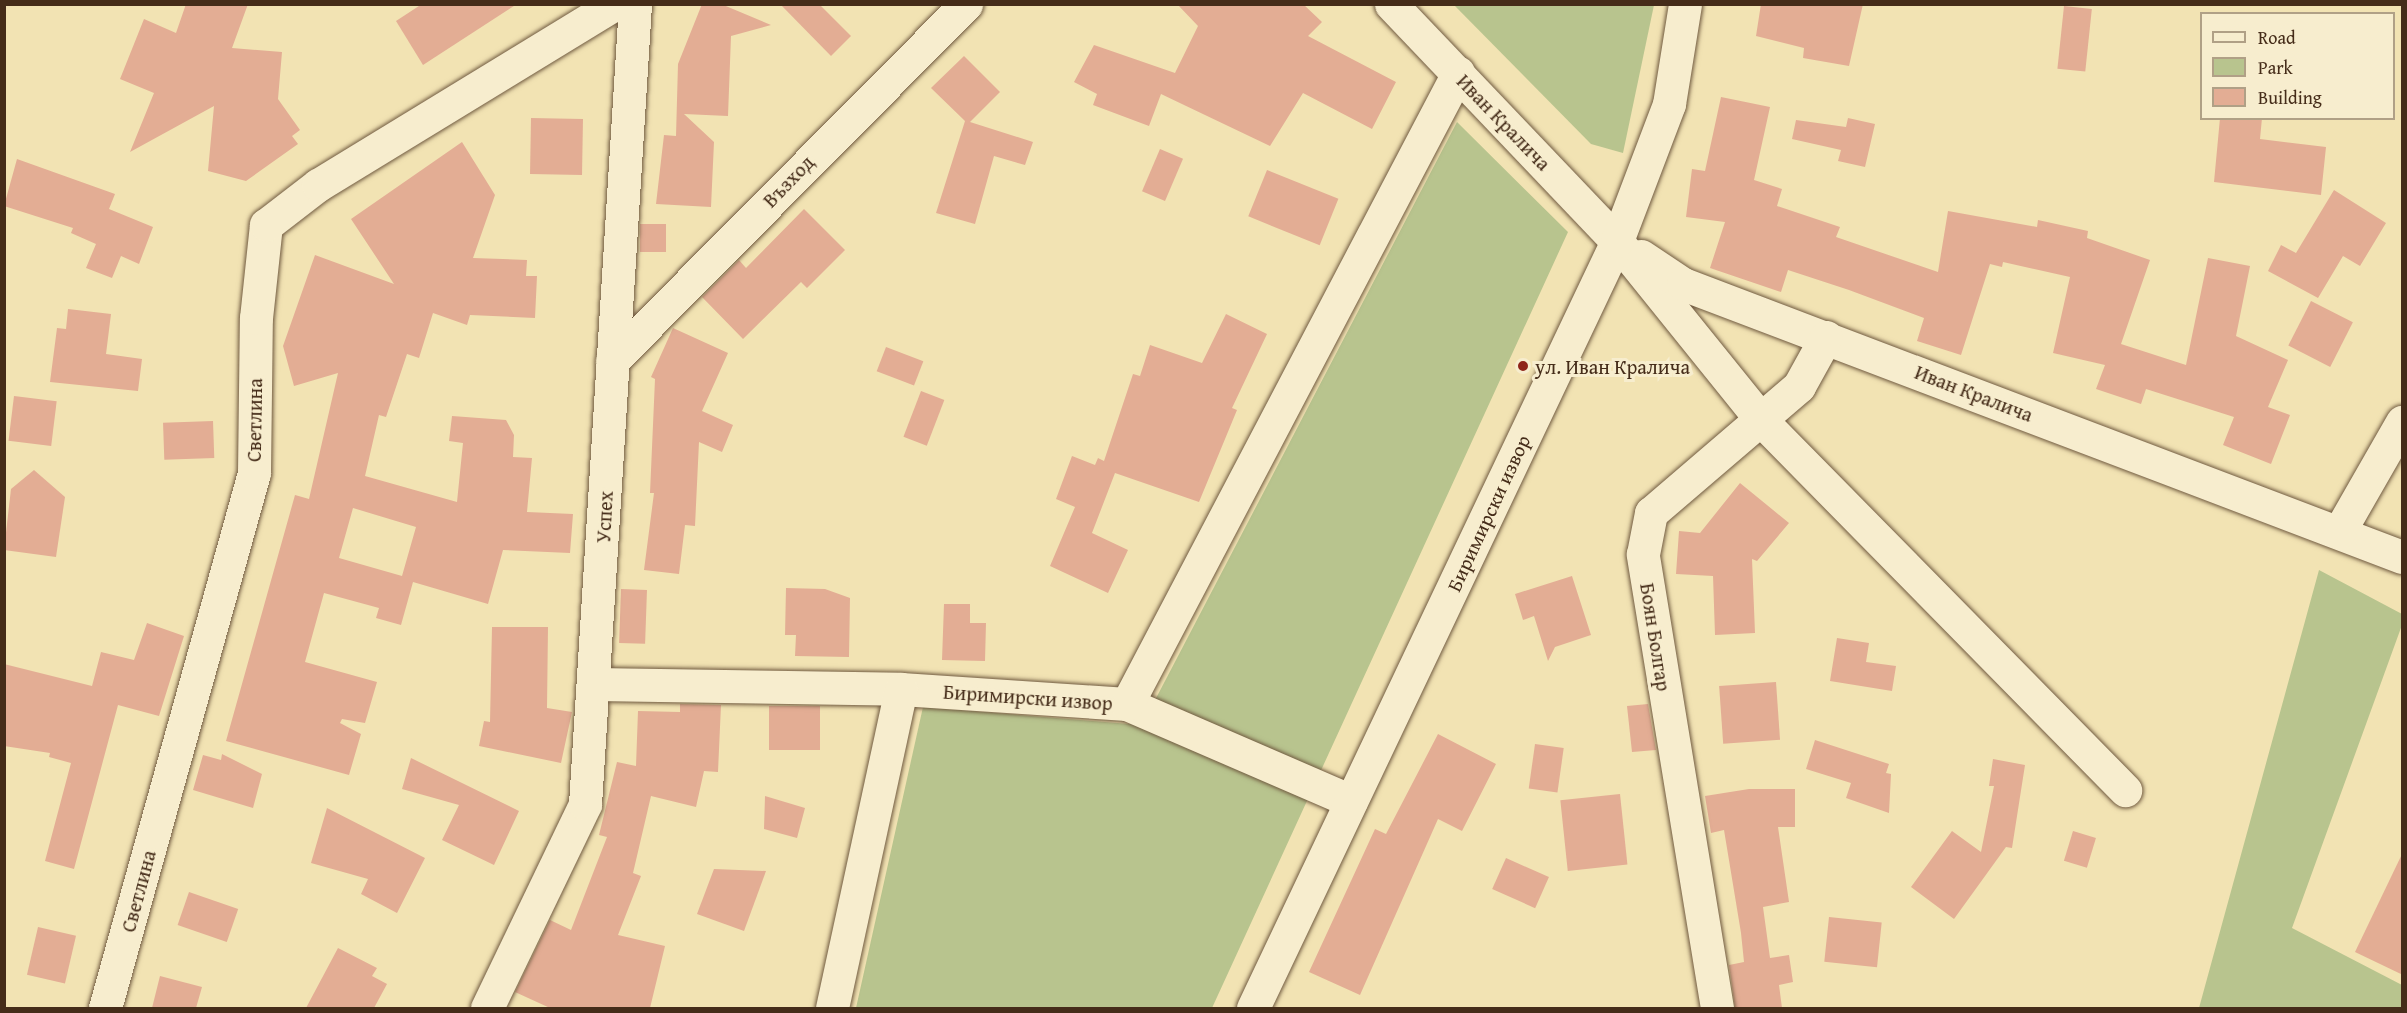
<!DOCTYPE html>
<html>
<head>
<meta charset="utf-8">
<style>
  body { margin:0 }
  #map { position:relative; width:2407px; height:1013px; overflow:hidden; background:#f2e3b3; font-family:"Gentium Book Plus",serif }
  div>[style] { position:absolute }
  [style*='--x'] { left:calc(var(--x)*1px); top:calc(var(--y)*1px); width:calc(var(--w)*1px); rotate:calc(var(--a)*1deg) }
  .green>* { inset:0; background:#b8c48e }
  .building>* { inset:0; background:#e3ad94; transform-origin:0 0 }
  .roads { filter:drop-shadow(0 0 2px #705a40) drop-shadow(0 0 2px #705a40) }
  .minor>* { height:33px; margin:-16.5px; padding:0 16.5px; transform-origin:16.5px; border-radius:16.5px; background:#f7edce }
  .dots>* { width:16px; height:16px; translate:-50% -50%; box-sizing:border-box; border:3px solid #f7edce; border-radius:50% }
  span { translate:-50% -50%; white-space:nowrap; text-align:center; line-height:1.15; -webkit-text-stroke:6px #f7edce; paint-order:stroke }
  .street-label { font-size:20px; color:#452c19 }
  .poi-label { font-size:20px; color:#452c19 }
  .left { translate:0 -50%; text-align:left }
  .frame { position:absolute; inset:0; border:6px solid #452c19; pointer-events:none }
  .legend { position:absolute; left:2200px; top:12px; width:195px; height:108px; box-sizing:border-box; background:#f7edce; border:2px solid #b0a086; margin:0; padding:8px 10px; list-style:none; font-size:18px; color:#452c19 }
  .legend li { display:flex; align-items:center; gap:12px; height:30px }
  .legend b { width:30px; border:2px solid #b0a086 }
</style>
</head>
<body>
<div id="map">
  <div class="green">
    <i style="clip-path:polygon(1454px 5px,1654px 5px,1623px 153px,1591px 144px)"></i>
    <i style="clip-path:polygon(1457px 122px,1568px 232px,1212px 1008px,856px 1008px,923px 707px,1142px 725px)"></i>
    <i style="clip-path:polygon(2319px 570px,2402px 614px,2402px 625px,2292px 928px,2402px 985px,2402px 1008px,2199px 1008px)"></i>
  </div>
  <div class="building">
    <i style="clip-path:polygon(186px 4px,248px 4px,232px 48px,282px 52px,278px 99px,300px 130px,292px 136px,298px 144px,246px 181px,208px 171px,214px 106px,130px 152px,154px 93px,120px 79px,144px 19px,176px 33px)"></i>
    <i style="clip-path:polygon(422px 4px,517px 4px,423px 65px,396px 21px)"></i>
    <i style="clip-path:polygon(702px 4px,721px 4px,771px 25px,731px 36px,728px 116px,684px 114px,714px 142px,711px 207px,656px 204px,664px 135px,676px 136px,678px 64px)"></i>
    <i style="clip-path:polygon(780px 4px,819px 4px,851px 36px,831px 56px)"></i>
    <i style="clip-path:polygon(1177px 4px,1303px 4px,1322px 22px,1308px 36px,1396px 82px,1372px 129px,1303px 93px,1270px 146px,1161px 94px,1149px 126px,1093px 105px,1097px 94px,1074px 82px,1094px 45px,1175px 73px,1198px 26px)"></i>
    <i style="clip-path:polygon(1761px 4px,1863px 4px,1849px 66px,1803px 58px,1804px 48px,1756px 36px)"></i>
    <i style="left:2064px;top:6px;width:28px;height:63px;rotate:6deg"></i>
    <i style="clip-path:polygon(964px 56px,1000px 92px,970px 122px,1033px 142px,1025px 165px,994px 156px,975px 224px,936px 213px,965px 121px,931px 88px)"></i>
    <i style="clip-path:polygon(1721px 97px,1770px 107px,1754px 180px,1782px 189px,1777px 206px,1840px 227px,1836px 237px,1938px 272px,1948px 211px,2037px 227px,2038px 220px,2088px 231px,2087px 238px,2150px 260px,2121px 344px,2186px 365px,2208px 258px,2250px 266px,2236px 336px,2288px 360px,2268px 407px,2290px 415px,2271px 464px,2223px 445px,2234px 417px,2146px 389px,2141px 404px,2096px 389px,2105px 365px,2053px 353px,2070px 277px,2003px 262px,2002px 267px,1990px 264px,1961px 355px,1917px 341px,1924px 318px,1849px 290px,1788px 270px,1781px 292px,1710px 268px,1725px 222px,1686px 217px,1692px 169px,1705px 171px)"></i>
    <i style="left:531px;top:118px;width:52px;height:56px;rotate:1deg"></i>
    <i style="clip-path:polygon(1848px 118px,1875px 124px,1865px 167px,1838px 161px,1841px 150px,1792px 139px,1796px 120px,1846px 127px)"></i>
    <i style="clip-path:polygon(2220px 118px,2262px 118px,2260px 139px,2326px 147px,2321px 195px,2214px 182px)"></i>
    <i style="clip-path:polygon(evenodd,462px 142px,495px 195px,473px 258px,527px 260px,526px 276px,537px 276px,535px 318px,470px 315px,467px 325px,433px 313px,419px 358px,407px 354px,386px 417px,379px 415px,365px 476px,457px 502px,463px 443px,449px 441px,452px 416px,506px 420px,514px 435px,513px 457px,532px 458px,527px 512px,573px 514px,570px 553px,503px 550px,488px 604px,413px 582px,401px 625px,376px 618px,379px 608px,324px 593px,305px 662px,377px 682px,365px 723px,342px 719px,340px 723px,361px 734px,349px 775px,226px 741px,295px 495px,309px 499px,338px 373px,294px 386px,283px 346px,315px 255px,394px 284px,351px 219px,462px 142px,353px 508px,416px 527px,402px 576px,339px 558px,353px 508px)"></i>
    <i style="left:1160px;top:149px;width:25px;height:46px;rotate:23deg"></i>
    <i style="clip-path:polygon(17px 159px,115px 194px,109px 209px,153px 227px,139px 264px,121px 256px,112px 278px,86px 268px,96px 244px,71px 233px,73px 228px,4px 206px)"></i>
    <i style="left:1267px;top:170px;width:77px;height:50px;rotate:22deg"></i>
    <i style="clip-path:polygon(2334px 190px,2386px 223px,2360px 266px,2343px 256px,2318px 298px,2268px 271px,2281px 245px,2296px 253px)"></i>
    <i style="clip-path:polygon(804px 209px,845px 250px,807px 288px,801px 282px,743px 339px,702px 297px,739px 260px,746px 268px)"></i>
    <i style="left:640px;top:224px;width:26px;height:28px"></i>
    <i style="left:2311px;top:301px;width:47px;height:50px;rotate:27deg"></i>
    <i style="clip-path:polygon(68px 309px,111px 314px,106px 354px,142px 359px,138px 391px,50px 382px,57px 328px,66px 329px)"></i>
    <i style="clip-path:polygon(1226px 314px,1267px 334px,1232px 408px,1237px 410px,1199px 502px,1115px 473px,1092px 533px,1128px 550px,1108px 593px,1050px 566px,1075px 507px,1056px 499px,1072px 456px,1095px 465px,1098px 458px,1104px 461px,1133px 374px,1140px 376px,1150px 345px,1202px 363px)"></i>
    <i style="clip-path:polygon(673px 328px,728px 353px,702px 411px,733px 425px,722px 452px,699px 442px,695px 526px,685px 525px,679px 574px,644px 570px,654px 493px,650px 493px,655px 379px,651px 377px)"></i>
    <i style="left:886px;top:347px;width:40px;height:26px;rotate:21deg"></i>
    <i style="left:921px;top:391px;width:25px;height:49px;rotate:21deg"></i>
    <i style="left:14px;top:396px;width:43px;height:45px;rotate:7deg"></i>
    <i style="left:213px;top:421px;width:37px;height:50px;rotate:88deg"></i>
    <i style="clip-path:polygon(34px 470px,65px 497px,56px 557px,4px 550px,11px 489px)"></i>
    <i style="clip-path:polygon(1740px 483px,1789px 523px,1757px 561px,1752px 559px,1755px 633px,1715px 635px,1713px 576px,1676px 574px,1679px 531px,1700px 533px)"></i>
    <i style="clip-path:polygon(1572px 576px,1591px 635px,1555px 647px,1548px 661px,1534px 616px,1523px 620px,1515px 594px)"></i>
    <i style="clip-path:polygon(786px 588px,825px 589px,850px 598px,849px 657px,795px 656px,796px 635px,785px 635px)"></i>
    <i style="left:621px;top:589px;width:26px;height:54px;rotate:2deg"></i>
    <i style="clip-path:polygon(944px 604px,970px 604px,970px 623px,986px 623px,985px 661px,942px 660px)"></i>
    <i style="clip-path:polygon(147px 623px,184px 636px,159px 716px,118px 705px,74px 869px,45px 861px,71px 763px,49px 757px,50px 753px,4px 746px,4px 664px,92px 686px,101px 652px,134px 660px)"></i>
    <i style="clip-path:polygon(492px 627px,548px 627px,547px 708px,572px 712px,561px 763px,479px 746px,484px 721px,490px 722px)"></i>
    <i style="clip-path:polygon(1837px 638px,1869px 643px,1866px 662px,1896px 666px,1892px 691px,1830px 681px)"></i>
    <i style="left:1776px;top:682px;width:58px;height:57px;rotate:86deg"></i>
    <i style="clip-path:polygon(680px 704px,721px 705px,718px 772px,704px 771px,696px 807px,651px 796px,633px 873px,641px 876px,618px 935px,665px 946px,650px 1008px,550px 1008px,515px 992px,550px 920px,571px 930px,607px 837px,599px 835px,617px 762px,636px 766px,638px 711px,680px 712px)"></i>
    <i style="clip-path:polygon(1648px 704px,1656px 750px,1632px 752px,1627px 706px)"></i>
    <i style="left:769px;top:706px;width:51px;height:44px"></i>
    <i style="clip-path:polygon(1438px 734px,1496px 764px,1462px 831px,1438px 819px,1360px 995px,1309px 972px,1375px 829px,1386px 834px)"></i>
    <i style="clip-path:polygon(1815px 740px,1889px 764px,1886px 773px,1891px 774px,1889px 813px,1846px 798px,1851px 783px,1806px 769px)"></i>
    <i style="left:1535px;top:744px;width:29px;height:45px;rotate:8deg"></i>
    <i style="clip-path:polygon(222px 754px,262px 774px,253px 808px,193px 790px,203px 755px,221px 760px)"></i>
    <i style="clip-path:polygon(411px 758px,519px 811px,494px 865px,442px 840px,459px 805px,402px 789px)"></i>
    <i style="clip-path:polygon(1993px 759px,2025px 765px,2012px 848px,2006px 847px,1954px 919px,1911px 887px,1952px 831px,1981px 852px,1994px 786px,1989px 786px)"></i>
    <i style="clip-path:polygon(1749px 789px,1795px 789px,1795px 827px,1778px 827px,1789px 902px,1763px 907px,1770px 958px,1789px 955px,1793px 982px,1779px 985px,1782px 1008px,1735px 1008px,1729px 965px,1744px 962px,1741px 933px,1724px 830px,1711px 833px,1705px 796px)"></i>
    <i style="left:1620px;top:794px;width:71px;height:60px;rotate:84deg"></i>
    <i style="clip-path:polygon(765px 796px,805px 808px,797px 838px,764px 829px)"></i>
    <i style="clip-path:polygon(327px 808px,425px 858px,397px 913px,361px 894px,368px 879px,311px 863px)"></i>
    <i style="left:2073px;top:831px;width:24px;height:31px;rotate:17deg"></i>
    <i style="clip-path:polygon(2403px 852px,2403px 975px,2355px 952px)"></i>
    <i style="left:1506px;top:858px;width:47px;height:34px;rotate:24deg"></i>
    <i style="clip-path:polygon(714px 869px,766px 871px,744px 931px,697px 914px)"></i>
    <i style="left:189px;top:892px;width:52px;height:35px;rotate:19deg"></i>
    <i style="left:1829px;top:917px;width:53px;height:45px;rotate:6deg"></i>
    <i style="left:38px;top:927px;width:39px;height:49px;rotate:13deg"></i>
    <i style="clip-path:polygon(338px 948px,377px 968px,372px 976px,387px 984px,374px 1008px,306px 1008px)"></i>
    <i style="clip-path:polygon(160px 976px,202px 987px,196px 1008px,152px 1008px)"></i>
  </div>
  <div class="roads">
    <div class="minor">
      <i style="--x:1391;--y:4;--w:327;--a:46.4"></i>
      <i style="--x:1617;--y:241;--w:231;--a:51.1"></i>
      <i style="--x:1762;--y:421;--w:518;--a:45.47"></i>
      <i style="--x:1641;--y:256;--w:50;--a:33.7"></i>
      <i style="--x:1683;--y:284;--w:769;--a:20.79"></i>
      <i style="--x:612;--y:361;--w:503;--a:-45.24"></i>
      <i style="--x:2339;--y:532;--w:127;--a:-60.2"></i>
      <i style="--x:595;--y:684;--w:306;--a:0.9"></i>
      <i style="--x:901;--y:689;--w:226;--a:3.8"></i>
      <i style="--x:1127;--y:704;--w:244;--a:23.4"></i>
      <i style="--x:1127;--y:704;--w:713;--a:-62.32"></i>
      <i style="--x:105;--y:1008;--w:555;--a:-74.44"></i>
      <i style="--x:254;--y:473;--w:155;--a:-89.3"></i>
      <i style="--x:256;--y:318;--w:94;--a:-83.9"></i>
      <i style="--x:266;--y:225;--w:66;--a:-37.6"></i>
      <i style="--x:318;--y:185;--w:347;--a:-31.4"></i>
      <i style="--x:487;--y:1008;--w:226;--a:-64.3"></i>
      <i style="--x:585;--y:804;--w:802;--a:-86.42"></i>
      <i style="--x:832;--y:1008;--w:326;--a:-77.8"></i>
      <i style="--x:1253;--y:1008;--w:849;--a:-64.61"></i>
      <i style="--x:1617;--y:241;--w:147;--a:-69.2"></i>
      <i style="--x:1669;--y:104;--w:101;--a:-80.9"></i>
      <i style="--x:1717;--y:1008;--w:460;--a:-99.3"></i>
      <i style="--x:1643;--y:554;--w:42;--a:-79"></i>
      <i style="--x:1651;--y:513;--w:195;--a:-40.6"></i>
      <i style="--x:1799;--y:386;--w:56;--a:-61.1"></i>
    </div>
  </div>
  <div class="dots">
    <i style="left:1523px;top:366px;background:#8f2418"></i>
  </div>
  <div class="street-label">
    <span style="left:1504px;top:122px;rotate:46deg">Иван Кралича</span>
    <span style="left:788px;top:181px;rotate:-46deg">Възход</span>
    <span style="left:1974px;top:393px;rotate:21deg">Иван Кралича</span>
    <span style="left:254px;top:420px;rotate:-89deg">Светлина</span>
    <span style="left:1488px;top:513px;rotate:-65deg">Биримирски извор</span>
    <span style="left:604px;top:517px;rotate:-87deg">Успех</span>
    <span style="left:1656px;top:637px;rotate:81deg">Боян Болгар</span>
    <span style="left:1028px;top:697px;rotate:4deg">Биримирски извор</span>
    <span style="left:138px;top:891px;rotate:-75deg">Светлина</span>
  </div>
  <div class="poi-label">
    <span class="left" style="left:1535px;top:366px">ул. Иван Кралича</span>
  </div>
  <div class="frame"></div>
  <ul class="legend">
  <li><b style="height:8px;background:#f7edce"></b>Road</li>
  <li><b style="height:16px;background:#b8c48e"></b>Park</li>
  <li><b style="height:16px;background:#e3ad94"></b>Building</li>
  </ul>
</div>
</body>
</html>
